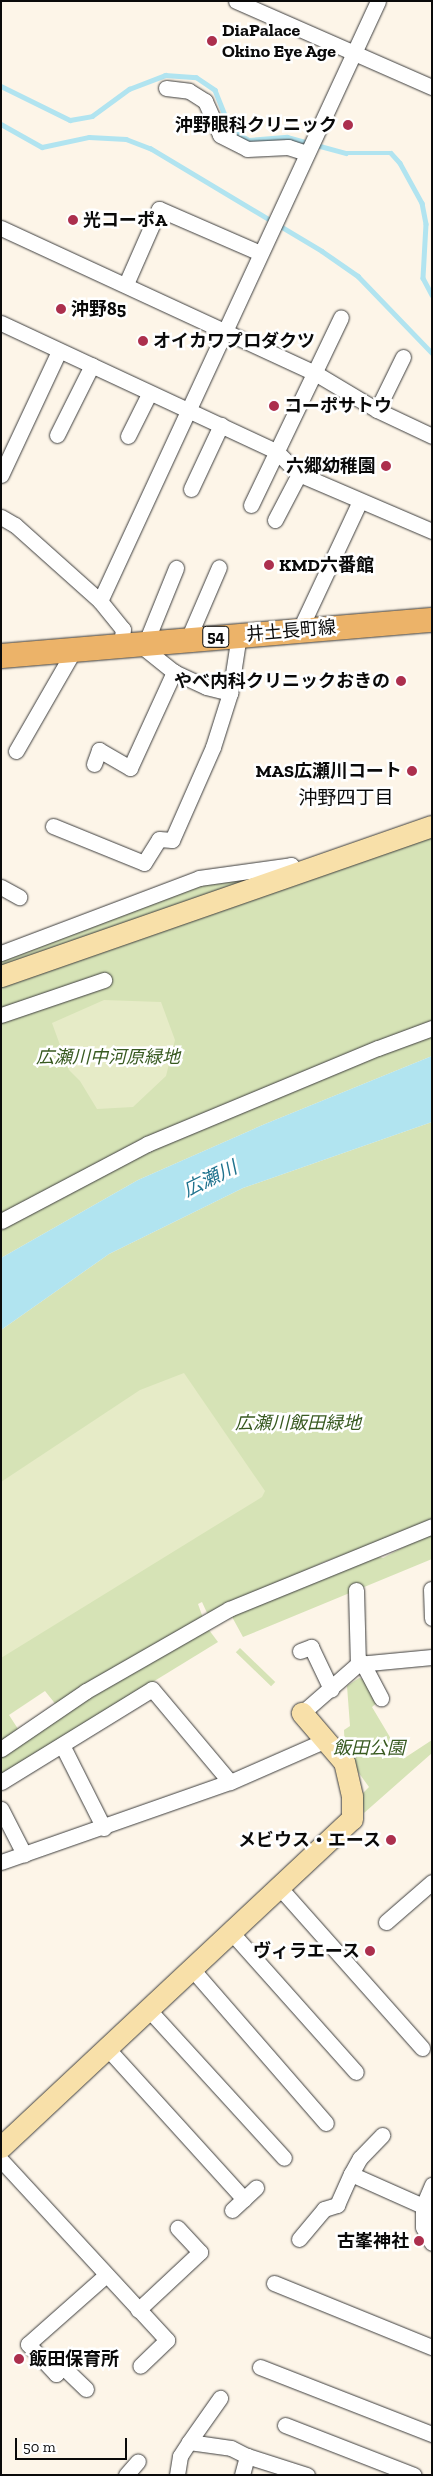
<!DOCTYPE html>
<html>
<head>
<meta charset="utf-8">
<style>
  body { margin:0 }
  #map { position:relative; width:433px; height:2476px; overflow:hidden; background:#fdf5e8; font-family:"Zilla Slab","Noto Sans JP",serif }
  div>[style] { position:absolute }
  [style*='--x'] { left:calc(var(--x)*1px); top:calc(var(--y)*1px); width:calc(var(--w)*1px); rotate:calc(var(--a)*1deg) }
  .green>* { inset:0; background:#d6e3b6; transform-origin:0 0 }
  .pitch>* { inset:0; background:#e6ebc7 }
  .water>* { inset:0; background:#b1e4f0 }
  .stream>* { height:4.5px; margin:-2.25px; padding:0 2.25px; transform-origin:2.25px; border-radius:2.25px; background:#b1e4f0 }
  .roads { filter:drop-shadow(0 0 1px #3d3d3d) drop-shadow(0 0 1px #3d3d3d) }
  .street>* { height:15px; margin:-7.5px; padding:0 7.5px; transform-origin:7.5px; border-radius:7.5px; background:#fff }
  .secondary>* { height:21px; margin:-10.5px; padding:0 10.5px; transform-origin:10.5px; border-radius:10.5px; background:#f8e0a9 }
  .primary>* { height:24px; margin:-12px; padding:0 12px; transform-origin:12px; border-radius:12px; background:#ecb369 }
  .dots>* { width:14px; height:14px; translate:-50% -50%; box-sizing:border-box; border:2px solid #fff; border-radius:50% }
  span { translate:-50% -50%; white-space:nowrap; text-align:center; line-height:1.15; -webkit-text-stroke:5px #fff; paint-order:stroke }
  .shield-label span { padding:1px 4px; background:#fff; border:1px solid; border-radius:4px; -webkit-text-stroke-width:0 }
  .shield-label { font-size:16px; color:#0a0a0a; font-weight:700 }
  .poi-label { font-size:18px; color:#0a0a0a; font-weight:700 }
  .left { translate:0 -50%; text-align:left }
  .right { translate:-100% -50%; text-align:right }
  .street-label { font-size:18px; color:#0a0a0a }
  .park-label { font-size:18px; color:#385a21; font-style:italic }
  .neighbourhood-label { font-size:19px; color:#0a0a0a }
  .water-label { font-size:19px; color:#20738e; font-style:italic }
  .frame { position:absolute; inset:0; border:2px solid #0a0a0a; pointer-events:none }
  .scale { position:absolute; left:15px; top:2438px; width:112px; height:22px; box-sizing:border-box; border:2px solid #0a0a0a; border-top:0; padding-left:6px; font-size:15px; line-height:18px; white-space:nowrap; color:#0a0a0a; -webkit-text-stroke:4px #fff; paint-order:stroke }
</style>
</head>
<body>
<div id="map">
  <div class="green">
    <i style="clip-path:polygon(432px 834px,432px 1056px,265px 1124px,138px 1180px,1px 1258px,1px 984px)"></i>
    <i style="clip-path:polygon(256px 877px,1px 971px,1px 957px,199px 883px)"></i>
    <i style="clip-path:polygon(432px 1122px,432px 1522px,324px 1562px,208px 1615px,202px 1602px,198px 1604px,203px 1618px,57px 1706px,45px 1691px,9px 1715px,20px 1732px,1px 1744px,1px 1330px,109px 1254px,243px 1188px)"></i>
    <i style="clip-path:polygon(432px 1532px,432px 1559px,243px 1637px,231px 1615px,371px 1555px,383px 1558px)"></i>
    <i style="clip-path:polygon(206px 1626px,218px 1642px,1px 1775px,1px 1753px,60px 1714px)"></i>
    <i style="left:240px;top:1648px;width:49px;height:6px;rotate:44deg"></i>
    <i style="clip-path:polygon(359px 1678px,365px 1679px,378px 1702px,372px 1707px,403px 1759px,432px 1740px,432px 1753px,364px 1813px,362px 1794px,369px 1787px,345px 1754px,344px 1730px,350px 1726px,347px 1686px)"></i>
  </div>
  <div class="pitch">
    <i style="clip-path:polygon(104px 1000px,161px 1002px,175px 1040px,166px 1076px,133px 1107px,97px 1109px,80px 1081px,69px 1070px,52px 1023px)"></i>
    <i style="clip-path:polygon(184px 1373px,265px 1491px,262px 1497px,1px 1658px,1px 1482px,140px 1390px)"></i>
  </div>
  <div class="water">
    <i style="clip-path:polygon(432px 1056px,432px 1122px,243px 1188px,109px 1254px,1px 1330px,1px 1258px,138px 1180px,265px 1124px)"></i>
  </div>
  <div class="stream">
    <i style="--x:1;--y:86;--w:77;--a:26.2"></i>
    <i style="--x:70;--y:120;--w:22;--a:-10"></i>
    <i style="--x:92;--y:116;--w:46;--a:-36.1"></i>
    <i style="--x:129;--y:89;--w:39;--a:-21"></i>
    <i style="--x:165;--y:75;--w:31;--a:4"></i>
    <i style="--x:196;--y:77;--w:23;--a:34"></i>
    <i style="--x:215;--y:90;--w:43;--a:68.2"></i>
    <i style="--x:231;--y:130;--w:21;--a:29"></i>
    <i style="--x:249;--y:140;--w:38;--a:-5"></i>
    <i style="--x:287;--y:137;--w:61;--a:15.2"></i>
    <i style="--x:346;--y:153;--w:45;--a:0"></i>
    <i style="--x:391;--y:153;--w:13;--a:48"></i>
    <i style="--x:400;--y:163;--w:46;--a:61.2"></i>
    <i style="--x:422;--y:203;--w:21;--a:79"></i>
    <i style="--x:426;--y:224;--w:54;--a:93.2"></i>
    <i style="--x:423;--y:278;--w:19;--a:62"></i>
    <i style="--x:1;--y:124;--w:47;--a:29.3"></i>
    <i style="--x:42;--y:147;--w:48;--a:-12"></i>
    <i style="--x:89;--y:137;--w:37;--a:3"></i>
    <i style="--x:126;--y:139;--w:26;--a:21"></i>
    <i style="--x:150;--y:148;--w:200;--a:30.9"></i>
    <i style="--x:322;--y:251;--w:44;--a:34.8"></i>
    <i style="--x:358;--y:276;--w:107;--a:46.1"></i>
  </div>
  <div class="roads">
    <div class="street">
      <i style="--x:236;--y:1;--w:214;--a:23.7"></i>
      <i style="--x:166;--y:88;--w:23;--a:7"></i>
      <i style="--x:189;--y:91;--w:19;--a:32"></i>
      <i style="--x:205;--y:101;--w:37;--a:66"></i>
      <i style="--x:220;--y:135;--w:30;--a:27"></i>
      <i style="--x:247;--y:149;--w:41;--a:-2.8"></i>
      <i style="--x:288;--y:147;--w:19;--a:18"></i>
      <i style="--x:1;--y:228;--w:346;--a:24.8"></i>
      <i style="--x:315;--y:373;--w:72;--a:30.8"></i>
      <i style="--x:377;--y:410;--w:61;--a:25.3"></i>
      <i style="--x:126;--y:284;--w:82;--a:-66.3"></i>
      <i style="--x:159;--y:209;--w:110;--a:23.5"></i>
      <i style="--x:1;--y:323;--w:303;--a:25"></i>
      <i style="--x:276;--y:451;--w:33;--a:45"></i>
      <i style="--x:299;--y:474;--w:145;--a:23.2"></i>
      <i style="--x:377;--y:410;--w:59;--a:-63.9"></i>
      <i style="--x:57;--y:435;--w:78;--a:-63.4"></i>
      <i style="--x:128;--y:436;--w:47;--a:-63.4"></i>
      <i style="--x:1;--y:475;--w:137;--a:-64.9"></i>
      <i style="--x:191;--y:489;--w:71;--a:-64.9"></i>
      <i style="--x:251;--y:505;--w:208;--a:-64.4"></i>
      <i style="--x:1;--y:517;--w:16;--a:30"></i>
      <i style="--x:15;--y:525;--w:114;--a:41.8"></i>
      <i style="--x:100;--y:601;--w:36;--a:51"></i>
      <i style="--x:123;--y:629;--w:17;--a:97"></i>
      <i style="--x:275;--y:520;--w:52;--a:-62.4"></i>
      <i style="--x:100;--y:601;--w:661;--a:-65.14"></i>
      <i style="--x:300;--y:629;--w:141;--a:-64.9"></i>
      <i style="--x:188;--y:639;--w:78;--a:-66.7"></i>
      <i style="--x:146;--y:642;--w:80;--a:-67.9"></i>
      <i style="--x:139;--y:644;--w:45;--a:38.7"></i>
      <i style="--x:16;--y:751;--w:116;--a:-60.1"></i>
      <i style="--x:94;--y:764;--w:15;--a:-70"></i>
      <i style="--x:99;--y:750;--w:36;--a:30"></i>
      <i style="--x:130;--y:768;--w:106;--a:-65.4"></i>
      <i style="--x:174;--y:672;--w:35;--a:25"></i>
      <i style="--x:206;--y:687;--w:25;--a:14"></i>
      <i style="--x:53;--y:826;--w:98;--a:22.1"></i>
      <i style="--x:144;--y:863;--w:28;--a:-58"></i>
      <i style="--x:159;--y:839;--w:13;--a:4"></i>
      <i style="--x:172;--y:840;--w:102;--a:-66.2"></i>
      <i style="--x:213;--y:747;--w:57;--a:-72.5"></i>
      <i style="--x:230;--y:693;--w:59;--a:-81.2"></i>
      <i style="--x:1;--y:887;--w:21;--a:29"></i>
      <i style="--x:1;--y:953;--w:212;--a:-20.7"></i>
      <i style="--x:199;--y:878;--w:93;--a:-8"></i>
      <i style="--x:291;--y:865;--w:12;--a:59"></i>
      <i style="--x:1;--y:1015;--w:109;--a:-18.8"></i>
      <i style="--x:1;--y:1221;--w:165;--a:-27.8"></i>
      <i style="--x:147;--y:1144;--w:250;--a:-22.6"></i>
      <i style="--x:378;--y:1048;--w:58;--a:-20.3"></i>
      <i style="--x:431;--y:1589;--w:29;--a:88"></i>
      <i style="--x:356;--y:1590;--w:74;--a:88.5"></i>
      <i style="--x:300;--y:1651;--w:12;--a:-20"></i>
      <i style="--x:311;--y:1647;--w:47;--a:64.5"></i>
      <i style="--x:362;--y:1662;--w:41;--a:62.2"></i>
      <i style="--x:302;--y:1713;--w:74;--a:-41.2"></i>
      <i style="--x:358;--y:1664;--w:74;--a:-5.4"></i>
      <i style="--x:62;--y:1745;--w:93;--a:63.2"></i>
      <i style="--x:1;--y:1749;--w:103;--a:-34.3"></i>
      <i style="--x:86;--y:1691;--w:165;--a:-29.8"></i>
      <i style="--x:229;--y:1609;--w:219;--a:-22.2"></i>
      <i style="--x:1;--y:1782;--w:177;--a:-31.6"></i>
      <i style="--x:152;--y:1689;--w:121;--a:50"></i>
      <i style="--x:1;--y:1809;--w:51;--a:62.9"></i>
      <i style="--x:1;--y:1862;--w:243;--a:-19.3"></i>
      <i style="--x:230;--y:1782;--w:105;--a:-23.6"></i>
      <i style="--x:280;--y:1888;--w:214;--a:48.4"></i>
      <i style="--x:386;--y:1922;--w:61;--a:-41"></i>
      <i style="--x:232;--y:1933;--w:186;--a:48.3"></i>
      <i style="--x:192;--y:1969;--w:204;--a:49"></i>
      <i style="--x:149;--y:2010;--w:200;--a:47.6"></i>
      <i style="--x:107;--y:2048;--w:204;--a:47.8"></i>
      <i style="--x:1;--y:2160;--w:245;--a:47.3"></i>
      <i style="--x:167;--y:2340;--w:37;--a:136"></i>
      <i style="--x:351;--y:2174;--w:18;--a:-61"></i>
      <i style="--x:360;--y:2158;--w:32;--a:-46"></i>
      <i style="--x:423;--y:2206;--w:23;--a:-67"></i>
      <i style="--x:232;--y:2210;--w:33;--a:-43"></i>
      <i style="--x:299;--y:2239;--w:39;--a:-50"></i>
      <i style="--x:324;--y:2209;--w:14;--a:-17"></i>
      <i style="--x:337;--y:2205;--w:34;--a:-66"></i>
      <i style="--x:351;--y:2174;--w:79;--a:24"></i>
      <i style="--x:423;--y:2206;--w:21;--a:90"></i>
      <i style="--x:423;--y:2227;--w:18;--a:61"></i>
      <i style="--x:274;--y:2283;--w:170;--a:22.1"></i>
      <i style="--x:138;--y:2310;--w:85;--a:-43.1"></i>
      <i style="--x:200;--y:2252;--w:33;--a:-133"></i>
      <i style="--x:260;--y:2367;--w:185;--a:21.3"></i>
      <i style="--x:86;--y:2389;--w:32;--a:-136"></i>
      <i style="--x:63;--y:2367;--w:10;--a:135"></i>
      <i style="--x:56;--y:2374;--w:41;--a:-133"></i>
      <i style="--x:28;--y:2344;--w:104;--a:-41.5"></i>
      <i style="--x:285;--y:2425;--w:138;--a:21.2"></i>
      <i style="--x:189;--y:2442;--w:54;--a:-54.8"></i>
      <i style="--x:126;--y:2475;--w:18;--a:-49"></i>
      <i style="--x:177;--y:2475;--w:19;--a:-81"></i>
      <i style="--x:180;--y:2456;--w:17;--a:-57"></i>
      <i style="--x:189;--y:2442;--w:42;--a:8.1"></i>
      <i style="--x:231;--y:2448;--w:18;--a:27"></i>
      <i style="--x:247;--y:2456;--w:63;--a:17.6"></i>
      <i style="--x:242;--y:2475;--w:20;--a:-75"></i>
    </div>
    <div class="secondary">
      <i style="--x:1;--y:976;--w:456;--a:-19.2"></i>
      <i style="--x:1;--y:2147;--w:480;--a:-43.1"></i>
      <i style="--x:352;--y:1819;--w:23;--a:-90"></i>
      <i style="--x:352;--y:1796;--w:35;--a:-103"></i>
      <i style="--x:344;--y:1762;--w:65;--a:-130.6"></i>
    </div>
    <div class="primary">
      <i style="--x:1;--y:656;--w:433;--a:-4.8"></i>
    </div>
  </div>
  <div class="dots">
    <i style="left:212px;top:41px;background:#ac2f4d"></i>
    <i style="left:348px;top:125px;background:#ac2f4d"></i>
    <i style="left:73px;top:220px;background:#ac2f4d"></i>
    <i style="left:61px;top:309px;background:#ac2f4d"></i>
    <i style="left:143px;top:341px;background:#ac2f4d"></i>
    <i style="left:274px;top:406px;background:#ac2f4d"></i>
    <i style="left:386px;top:466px;background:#ac2f4d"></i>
    <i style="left:269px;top:565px;background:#ac2f4d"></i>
    <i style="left:401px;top:681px;background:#ac2f4d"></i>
    <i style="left:412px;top:771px;background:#ac2f4d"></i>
    <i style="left:391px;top:1840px;background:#ac2f4d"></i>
    <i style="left:370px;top:1951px;background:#ac2f4d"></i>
    <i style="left:419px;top:2241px;background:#ac2f4d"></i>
    <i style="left:19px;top:2359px;background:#ac2f4d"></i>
  </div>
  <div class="shield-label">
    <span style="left:216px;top:637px">54</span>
  </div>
  <div class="poi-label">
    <span class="left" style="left:222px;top:41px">DiaPalace<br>Okino Eye Age</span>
    <span class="right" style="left:337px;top:125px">沖野眼科クリニック</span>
    <span class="left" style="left:83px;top:220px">光コーポA</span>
    <span class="left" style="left:71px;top:309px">沖野85</span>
    <span class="left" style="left:153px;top:341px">オイカワプロダクツ</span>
    <span class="left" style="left:284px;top:406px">コーポサトウ</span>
    <span class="right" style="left:376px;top:466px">六郷幼稚園</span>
    <span class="left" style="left:279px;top:565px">KMD六番館</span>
    <span class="right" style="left:390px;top:681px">やべ内科クリニックおきの</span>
    <span class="right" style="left:402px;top:771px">MAS広瀬川コート</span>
    <span class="right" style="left:381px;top:1840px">メビウス・エース</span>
    <span class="right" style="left:360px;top:1951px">ヴィラエース</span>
    <span class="right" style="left:409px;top:2241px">古峯神社</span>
    <span class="left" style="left:29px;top:2359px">飯田保育所</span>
  </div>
  <div class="street-label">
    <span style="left:291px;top:631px;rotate:-5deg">井土長町線</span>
  </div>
  <div class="park-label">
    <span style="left:108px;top:1057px">広瀬川中河原緑地</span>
    <span style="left:298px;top:1423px">広瀬川飯田緑地</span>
    <span style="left:369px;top:1748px">飯田公園</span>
  </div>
  <div class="neighbourhood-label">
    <span style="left:346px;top:798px">沖野四丁目</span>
  </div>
  <div class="water-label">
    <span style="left:210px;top:1179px;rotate:-26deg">広瀬川</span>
  </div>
  <div class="frame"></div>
  <div class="scale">50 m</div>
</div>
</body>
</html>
